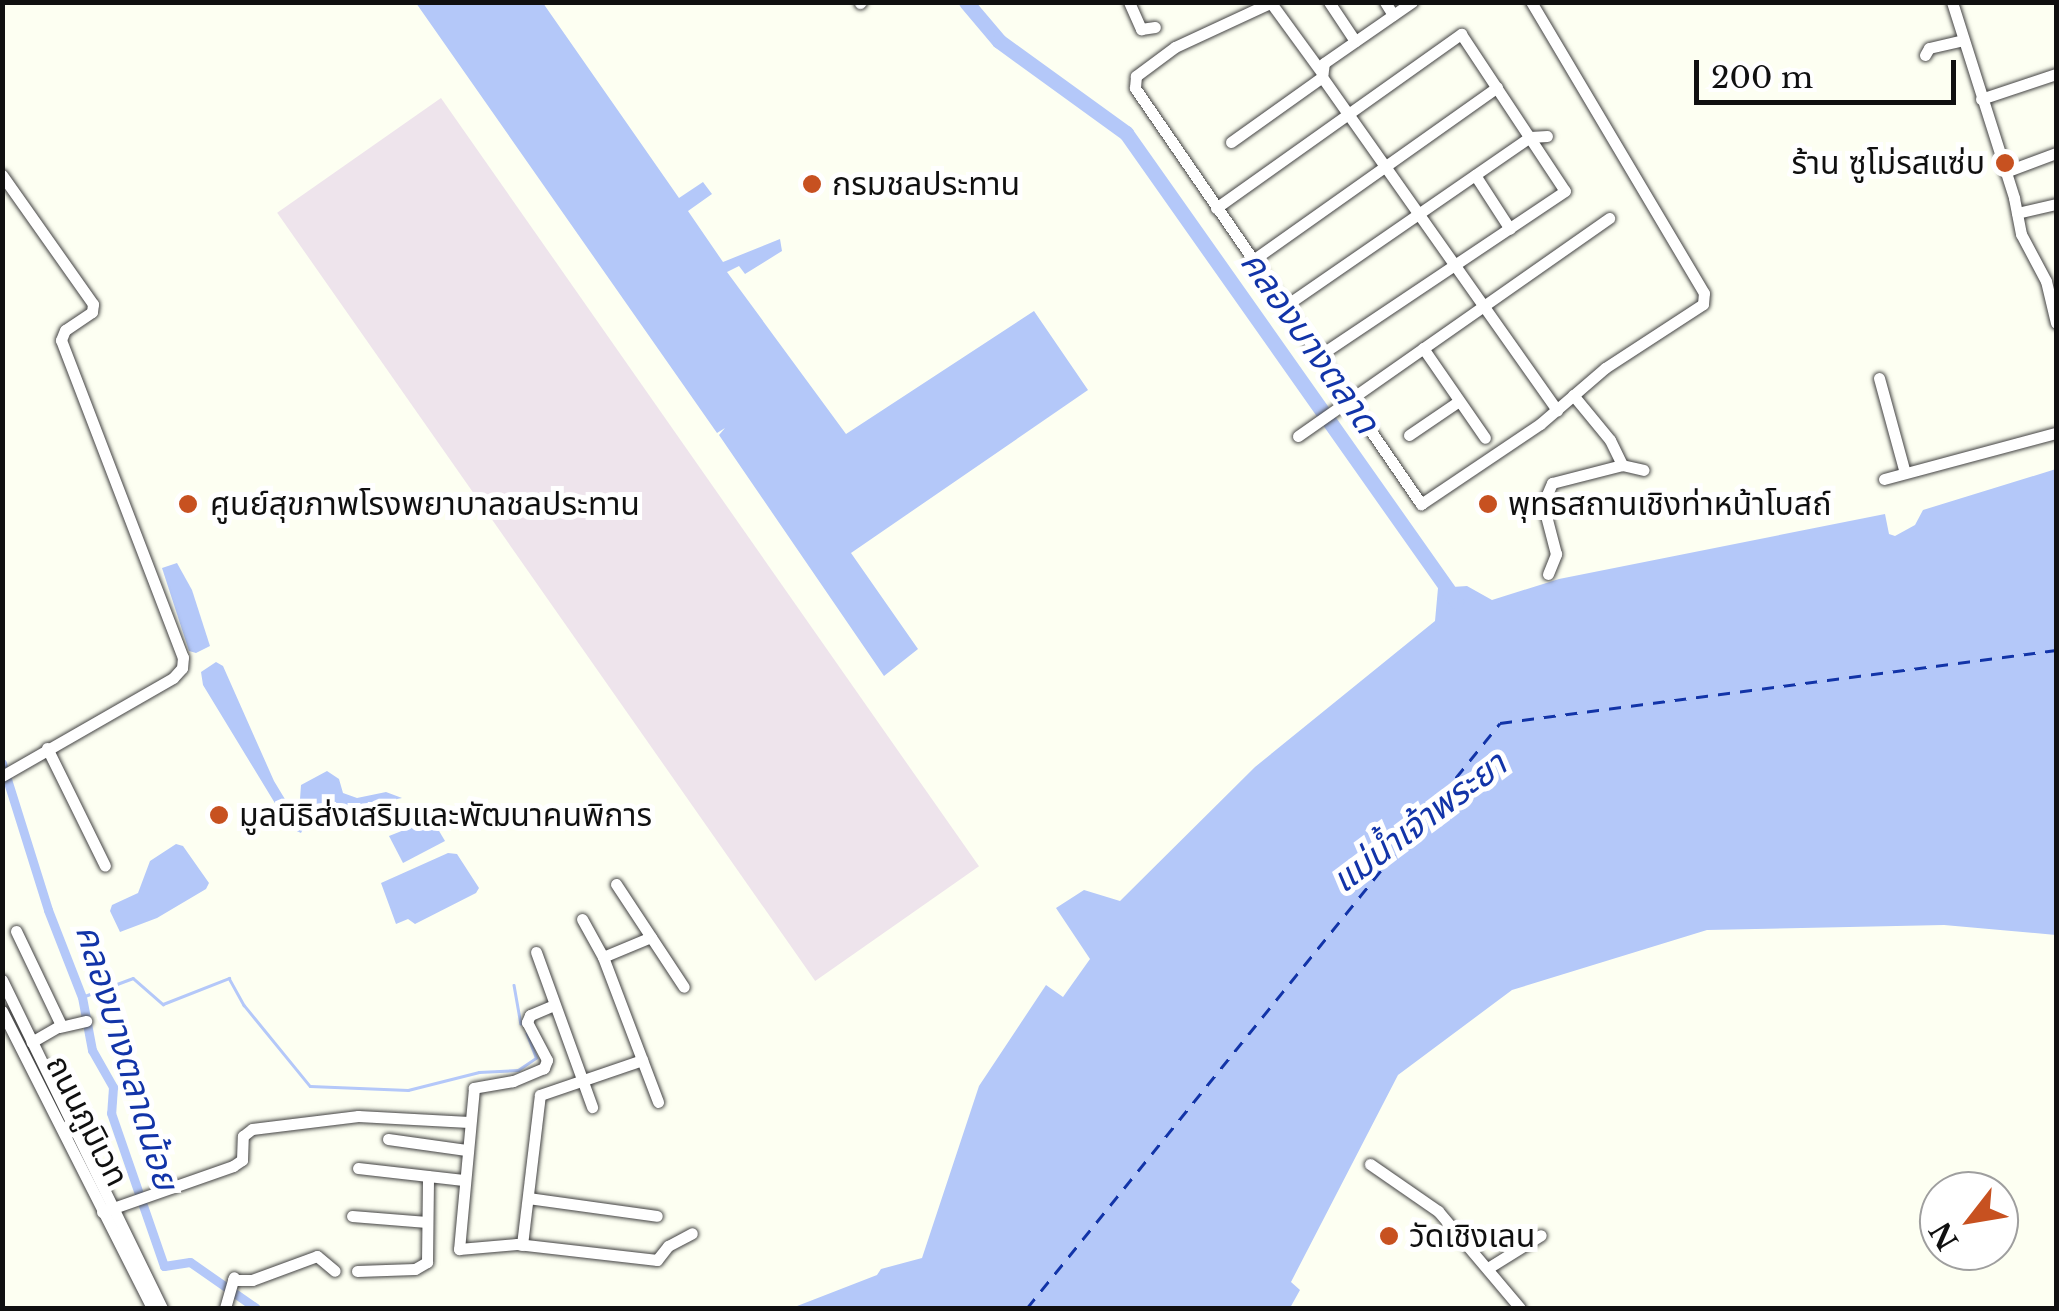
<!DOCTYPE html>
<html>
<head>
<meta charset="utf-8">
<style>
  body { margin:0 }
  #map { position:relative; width:2059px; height:1311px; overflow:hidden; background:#fdfff2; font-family:"Libre Baskerville","Noto Sans Thai",serif }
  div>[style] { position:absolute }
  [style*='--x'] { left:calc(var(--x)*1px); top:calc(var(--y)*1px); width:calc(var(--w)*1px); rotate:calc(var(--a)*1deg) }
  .industrial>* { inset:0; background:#eee4ec; transform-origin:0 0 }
  .water>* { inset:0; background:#b4c8f9 }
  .stream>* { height:2.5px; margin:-1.25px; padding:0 1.25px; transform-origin:1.25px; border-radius:1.25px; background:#b4c8f9 }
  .canal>* { height:9px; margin:-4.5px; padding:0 4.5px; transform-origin:4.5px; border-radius:4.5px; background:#b4c8f9 }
  .river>* { height:15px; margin:-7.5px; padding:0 7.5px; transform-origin:7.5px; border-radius:7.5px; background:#b4c8f9 }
  .ferry>* { height:2.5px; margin-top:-1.25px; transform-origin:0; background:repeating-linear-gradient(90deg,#1234a8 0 12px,transparent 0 22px) }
  .roads { filter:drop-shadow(0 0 2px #434343) drop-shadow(0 0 2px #434343) }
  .minor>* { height:11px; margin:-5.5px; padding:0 5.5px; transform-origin:5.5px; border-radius:5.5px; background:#fff }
  .dots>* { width:28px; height:28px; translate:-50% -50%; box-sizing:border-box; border:5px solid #fff; border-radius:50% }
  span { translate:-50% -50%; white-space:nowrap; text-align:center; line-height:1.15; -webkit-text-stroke:10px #fff; paint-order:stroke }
  .poi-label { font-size:32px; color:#101010 }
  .right { translate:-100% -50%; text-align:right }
  .left { translate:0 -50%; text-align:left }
  .street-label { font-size:32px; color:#101010 }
  .water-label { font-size:35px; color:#1234a8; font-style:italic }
  .frame { position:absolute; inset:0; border:5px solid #101010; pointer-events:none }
  .north { position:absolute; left:1919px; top:1171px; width:100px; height:100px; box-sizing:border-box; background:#fff; border:2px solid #9f9f9f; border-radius:50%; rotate:239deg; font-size:28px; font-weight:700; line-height:40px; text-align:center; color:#101010 }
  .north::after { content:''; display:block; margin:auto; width:35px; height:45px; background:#c75120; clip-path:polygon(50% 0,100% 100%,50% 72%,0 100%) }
  .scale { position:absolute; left:1694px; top:60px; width:262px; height:45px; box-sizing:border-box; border:5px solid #101010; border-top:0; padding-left:12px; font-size:30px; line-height:35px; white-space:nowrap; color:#101010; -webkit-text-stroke:8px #fff; paint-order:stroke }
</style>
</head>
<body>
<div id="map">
  <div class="industrial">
    <i style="left:441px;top:98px;width:938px;height:200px;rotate:55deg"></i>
  </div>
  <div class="water">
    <i style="clip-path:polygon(416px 3px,543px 3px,679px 198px,703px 182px,712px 194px,688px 211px,723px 262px,780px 239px,782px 251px,745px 274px,739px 266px,727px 272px,846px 434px,1034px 311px,1088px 390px,851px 553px,918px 649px,884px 676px,719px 435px,725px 428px,717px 433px)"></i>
    <i style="clip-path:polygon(2056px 469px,2056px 935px,1944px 925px,1707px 930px,1512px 990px,1398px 1075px,1291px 1282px,1300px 1290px,1290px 1308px,792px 1308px,877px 1275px,881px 1269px,922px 1258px,979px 1086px,1046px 985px,1063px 997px,1090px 959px,1056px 908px,1084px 890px,1120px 901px,1255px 767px,1435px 621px,1438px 588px,1467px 586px,1492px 600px,1559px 579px,1885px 514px,1889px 534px,1895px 536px,1915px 525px,1923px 510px)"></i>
    <i style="clip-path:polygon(177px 563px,192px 590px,210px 646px,196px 653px,189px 651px,162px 568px)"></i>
    <i style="clip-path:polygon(216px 662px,223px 666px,274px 781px,303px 829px,301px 833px,290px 828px,203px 685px,201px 672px)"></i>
    <i style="clip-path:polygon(327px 771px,339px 779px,343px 793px,357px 798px,386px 792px,402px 798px,311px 817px,300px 799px,301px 785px)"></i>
    <i style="clip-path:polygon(432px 819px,445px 841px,403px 863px,389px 836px)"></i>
    <i style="clip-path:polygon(176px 844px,183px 846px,209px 883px,206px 889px,157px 918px,120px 932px,110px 911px,112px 905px,138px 893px,150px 861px)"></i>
    <i style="clip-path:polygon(448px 853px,457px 854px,479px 888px,476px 893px,415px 924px,408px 919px,396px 924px,381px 883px)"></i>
  </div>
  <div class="stream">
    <i style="--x:514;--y:985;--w:39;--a:80"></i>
    <i style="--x:82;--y:997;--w:54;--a:-20.4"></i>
    <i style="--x:133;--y:978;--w:40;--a:41"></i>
    <i style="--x:163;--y:1004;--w:71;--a:-21.5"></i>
    <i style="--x:229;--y:978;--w:31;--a:61"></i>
    <i style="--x:244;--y:1005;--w:104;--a:50.8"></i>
    <i style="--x:310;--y:1086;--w:98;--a:2.3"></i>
    <i style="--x:408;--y:1090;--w:73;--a:-14.2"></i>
    <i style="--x:479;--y:1072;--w:39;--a:-3"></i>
    <i style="--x:518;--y:1070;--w:22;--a:-34"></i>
    <i style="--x:536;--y:1058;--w:26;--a:-111"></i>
  </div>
  <div class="canal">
    <i style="--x:2;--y:763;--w:154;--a:72.6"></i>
    <i style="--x:48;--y:910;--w:93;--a:68.7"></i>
    <i style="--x:82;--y:997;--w:54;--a:79.3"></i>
    <i style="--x:92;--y:1050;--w:43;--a:60.4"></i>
    <i style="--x:113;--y:1087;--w:26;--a:94"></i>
    <i style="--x:111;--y:1113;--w:162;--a:70.9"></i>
    <i style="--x:164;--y:1266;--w:26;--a:-9"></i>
    <i style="--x:190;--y:1262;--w:80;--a:34.9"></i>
  </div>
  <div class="river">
    <i style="--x:966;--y:2;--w:51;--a:49.8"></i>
    <i style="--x:999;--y:41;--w:157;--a:35.9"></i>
    <i style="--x:1126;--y:133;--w:573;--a:54.81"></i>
  </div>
  <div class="ferry">
    <i style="--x:1027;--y:1308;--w:752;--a:-51.04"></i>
    <i style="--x:1500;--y:723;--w:561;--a:-7.48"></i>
  </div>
  <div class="roads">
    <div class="minor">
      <i style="--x:1129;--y:2;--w:30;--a:66"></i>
      <i style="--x:1141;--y:29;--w:14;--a:-8"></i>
      <i style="--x:1272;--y:2;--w:107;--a:155.1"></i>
      <i style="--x:1175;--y:47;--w:49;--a:143.4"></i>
      <i style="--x:1136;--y:76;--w:12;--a:95"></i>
      <i style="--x:1135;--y:88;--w:505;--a:55.49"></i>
      <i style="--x:1421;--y:504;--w:143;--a:-33.9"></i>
      <i style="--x:1540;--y:424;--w:86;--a:-40.7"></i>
      <i style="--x:1605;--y:368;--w:117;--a:-33.1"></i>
      <i style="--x:1703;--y:304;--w:11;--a:-85"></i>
      <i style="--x:1704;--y:293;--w:339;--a:-120.7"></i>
      <i style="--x:1329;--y:2;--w:47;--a:56.3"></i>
      <i style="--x:1385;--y:2;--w:15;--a:58"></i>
      <i style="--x:1952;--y:2;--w:206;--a:72.4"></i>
      <i style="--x:2014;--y:198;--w:37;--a:79"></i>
      <i style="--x:2021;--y:234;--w:53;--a:62"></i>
      <i style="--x:2046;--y:281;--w:43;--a:76.6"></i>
      <i style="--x:860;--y:3;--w:1;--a:-45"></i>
      <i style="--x:1271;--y:3;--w:87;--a:53.9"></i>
      <i style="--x:1925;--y:55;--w:8;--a:-60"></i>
      <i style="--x:1929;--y:48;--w:35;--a:-13"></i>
      <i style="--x:1322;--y:77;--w:408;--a:54.8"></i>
      <i style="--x:1981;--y:99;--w:79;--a:-18.4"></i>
      <i style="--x:1231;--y:142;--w:112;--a:-35.5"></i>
      <i style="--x:1322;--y:77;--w:14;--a:-82"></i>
      <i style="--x:1324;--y:63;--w:107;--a:-34.7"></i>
      <i style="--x:2005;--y:172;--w:54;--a:-20.4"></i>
      <i style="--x:2;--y:175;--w:158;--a:54.8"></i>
      <i style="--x:93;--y:304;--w:8;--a:97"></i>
      <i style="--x:92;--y:312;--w:32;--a:146"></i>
      <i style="--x:65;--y:330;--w:11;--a:112"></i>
      <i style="--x:61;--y:340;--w:340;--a:69"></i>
      <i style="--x:183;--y:657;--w:11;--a:95"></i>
      <i style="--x:182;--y:668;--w:13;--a:132"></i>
      <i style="--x:173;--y:678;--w:197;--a:150.2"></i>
      <i style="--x:1475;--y:175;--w:64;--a:57.1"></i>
      <i style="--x:1216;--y:208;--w:301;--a:-35.4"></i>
      <i style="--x:1461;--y:34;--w:188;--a:56.5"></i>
      <i style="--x:1565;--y:191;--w:295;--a:146.2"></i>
      <i style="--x:2017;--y:213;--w:40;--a:-13"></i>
      <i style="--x:1253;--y:260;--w:299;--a:-35.3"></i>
      <i style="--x:1285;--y:306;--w:298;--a:-34.6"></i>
      <i style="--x:1530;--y:137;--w:17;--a:-3"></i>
      <i style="--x:1423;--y:348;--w:109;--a:55.4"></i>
      <i style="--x:1879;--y:378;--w:98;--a:74.7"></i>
      <i style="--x:1573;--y:395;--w:58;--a:50.6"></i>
      <i style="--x:1610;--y:440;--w:28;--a:64"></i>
      <i style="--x:1409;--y:435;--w:60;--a:-34.2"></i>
      <i style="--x:1298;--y:436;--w:380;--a:-35"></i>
      <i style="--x:1884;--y:479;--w:178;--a:-15"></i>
      <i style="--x:1548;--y:574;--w:22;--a:-68"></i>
      <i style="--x:1556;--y:554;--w:52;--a:-104.6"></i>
      <i style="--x:1543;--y:504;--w:23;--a:-67"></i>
      <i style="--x:1552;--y:483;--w:72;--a:-14.4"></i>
      <i style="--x:1622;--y:465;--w:22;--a:13"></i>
      <i style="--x:47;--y:748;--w:131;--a:63.8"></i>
      <i style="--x:616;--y:884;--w:123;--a:56.6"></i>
      <i style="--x:582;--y:919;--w:43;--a:61.1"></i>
      <i style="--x:603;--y:957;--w:155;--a:69.2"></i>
      <i style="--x:16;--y:931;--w:104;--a:64.4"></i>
      <i style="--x:61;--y:1025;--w:34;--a:150"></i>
      <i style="--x:536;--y:952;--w:165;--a:70.1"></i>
      <i style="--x:603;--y:957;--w:52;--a:-22.6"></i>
      <i style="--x:2;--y:980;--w:365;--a:64"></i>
      <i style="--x:554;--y:1005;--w:26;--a:157"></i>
      <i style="--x:530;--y:1015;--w:8;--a:113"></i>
      <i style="--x:527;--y:1022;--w:43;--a:62.2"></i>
      <i style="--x:547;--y:1060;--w:9;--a:111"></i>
      <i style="--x:544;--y:1068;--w:34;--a:157"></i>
      <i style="--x:513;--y:1081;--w:40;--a:170"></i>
      <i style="--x:474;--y:1088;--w:162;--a:95.3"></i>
      <i style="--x:459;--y:1249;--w:58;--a:-4.9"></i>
      <i style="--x:517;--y:1244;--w:141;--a:6.5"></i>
      <i style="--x:657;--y:1260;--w:18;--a:-52"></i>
      <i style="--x:668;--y:1246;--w:27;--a:-28"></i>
      <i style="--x:2;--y:1011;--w:333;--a:63.2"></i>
      <i style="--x:60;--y:1027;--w:27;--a:-13"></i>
      <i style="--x:388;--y:1139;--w:79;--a:8"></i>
      <i style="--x:1370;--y:1164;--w:83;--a:34.7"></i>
      <i style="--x:1438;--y:1211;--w:127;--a:49.8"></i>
      <i style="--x:358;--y:1168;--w:106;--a:6.5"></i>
      <i style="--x:528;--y:1198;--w:130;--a:7.9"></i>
      <i style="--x:102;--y:1212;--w:139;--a:-19.3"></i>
      <i style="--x:233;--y:1166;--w:11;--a:-34"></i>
      <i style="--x:242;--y:1160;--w:24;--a:-88"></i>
      <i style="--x:243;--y:1136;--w:11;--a:-38"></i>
      <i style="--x:252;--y:1129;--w:107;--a:-7"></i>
      <i style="--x:358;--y:1116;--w:111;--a:3.1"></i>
      <i style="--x:352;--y:1216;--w:75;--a:4.6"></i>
      <i style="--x:522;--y:1245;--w:151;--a:-83.2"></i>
      <i style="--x:540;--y:1095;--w:108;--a:-18.9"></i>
      <i style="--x:1488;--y:1268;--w:62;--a:-31.9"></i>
      <i style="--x:357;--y:1271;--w:58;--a:-2"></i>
      <i style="--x:415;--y:1269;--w:14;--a:-30"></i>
      <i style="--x:427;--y:1262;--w:86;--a:-89.3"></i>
      <i style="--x:233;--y:1280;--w:19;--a:0"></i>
      <i style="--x:252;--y:1280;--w:69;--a:-20.3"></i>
      <i style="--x:317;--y:1256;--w:23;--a:40"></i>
      <i style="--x:225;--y:1308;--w:32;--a:-74"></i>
    </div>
  </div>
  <div class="dots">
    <i style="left:2005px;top:163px;background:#c75120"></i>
    <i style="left:812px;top:184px;background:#c75120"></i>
    <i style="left:188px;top:504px;background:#c75120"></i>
    <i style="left:1488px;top:504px;background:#c75120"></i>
    <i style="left:219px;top:815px;background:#c75120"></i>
    <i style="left:1389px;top:1236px;background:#c75120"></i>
  </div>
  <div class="poi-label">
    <span class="right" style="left:1985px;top:163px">ร้าน ซูโม่รสแซ่บ</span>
    <span class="left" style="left:832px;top:184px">กรมชลประทาน</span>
    <span class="left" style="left:210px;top:504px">ศูนย์สุขภาพโรงพยาบาลชลประทาน</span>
    <span class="left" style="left:1508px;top:504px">พุทธสถานเชิงท่าหน้าโบสถ์</span>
    <span class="left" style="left:239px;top:815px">มูลนิธิส่งเสริมและพัฒนาคนพิการ</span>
    <span class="left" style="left:1409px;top:1236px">วัดเชิงเลน</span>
  </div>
  <div class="street-label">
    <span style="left:87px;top:1121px;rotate:63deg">ถนนภูมิเวท</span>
  </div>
  <div class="water-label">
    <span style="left:1310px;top:342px;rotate:55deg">คลองบางตลาด</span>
    <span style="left:1419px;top:822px;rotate:-37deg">แม่น้ำเจ้าพระยา</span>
    <span style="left:127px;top:1057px;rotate:73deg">คลองบางตลาดน้อย</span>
  </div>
  <div class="frame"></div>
  <div class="north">N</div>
  <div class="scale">200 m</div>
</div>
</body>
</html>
